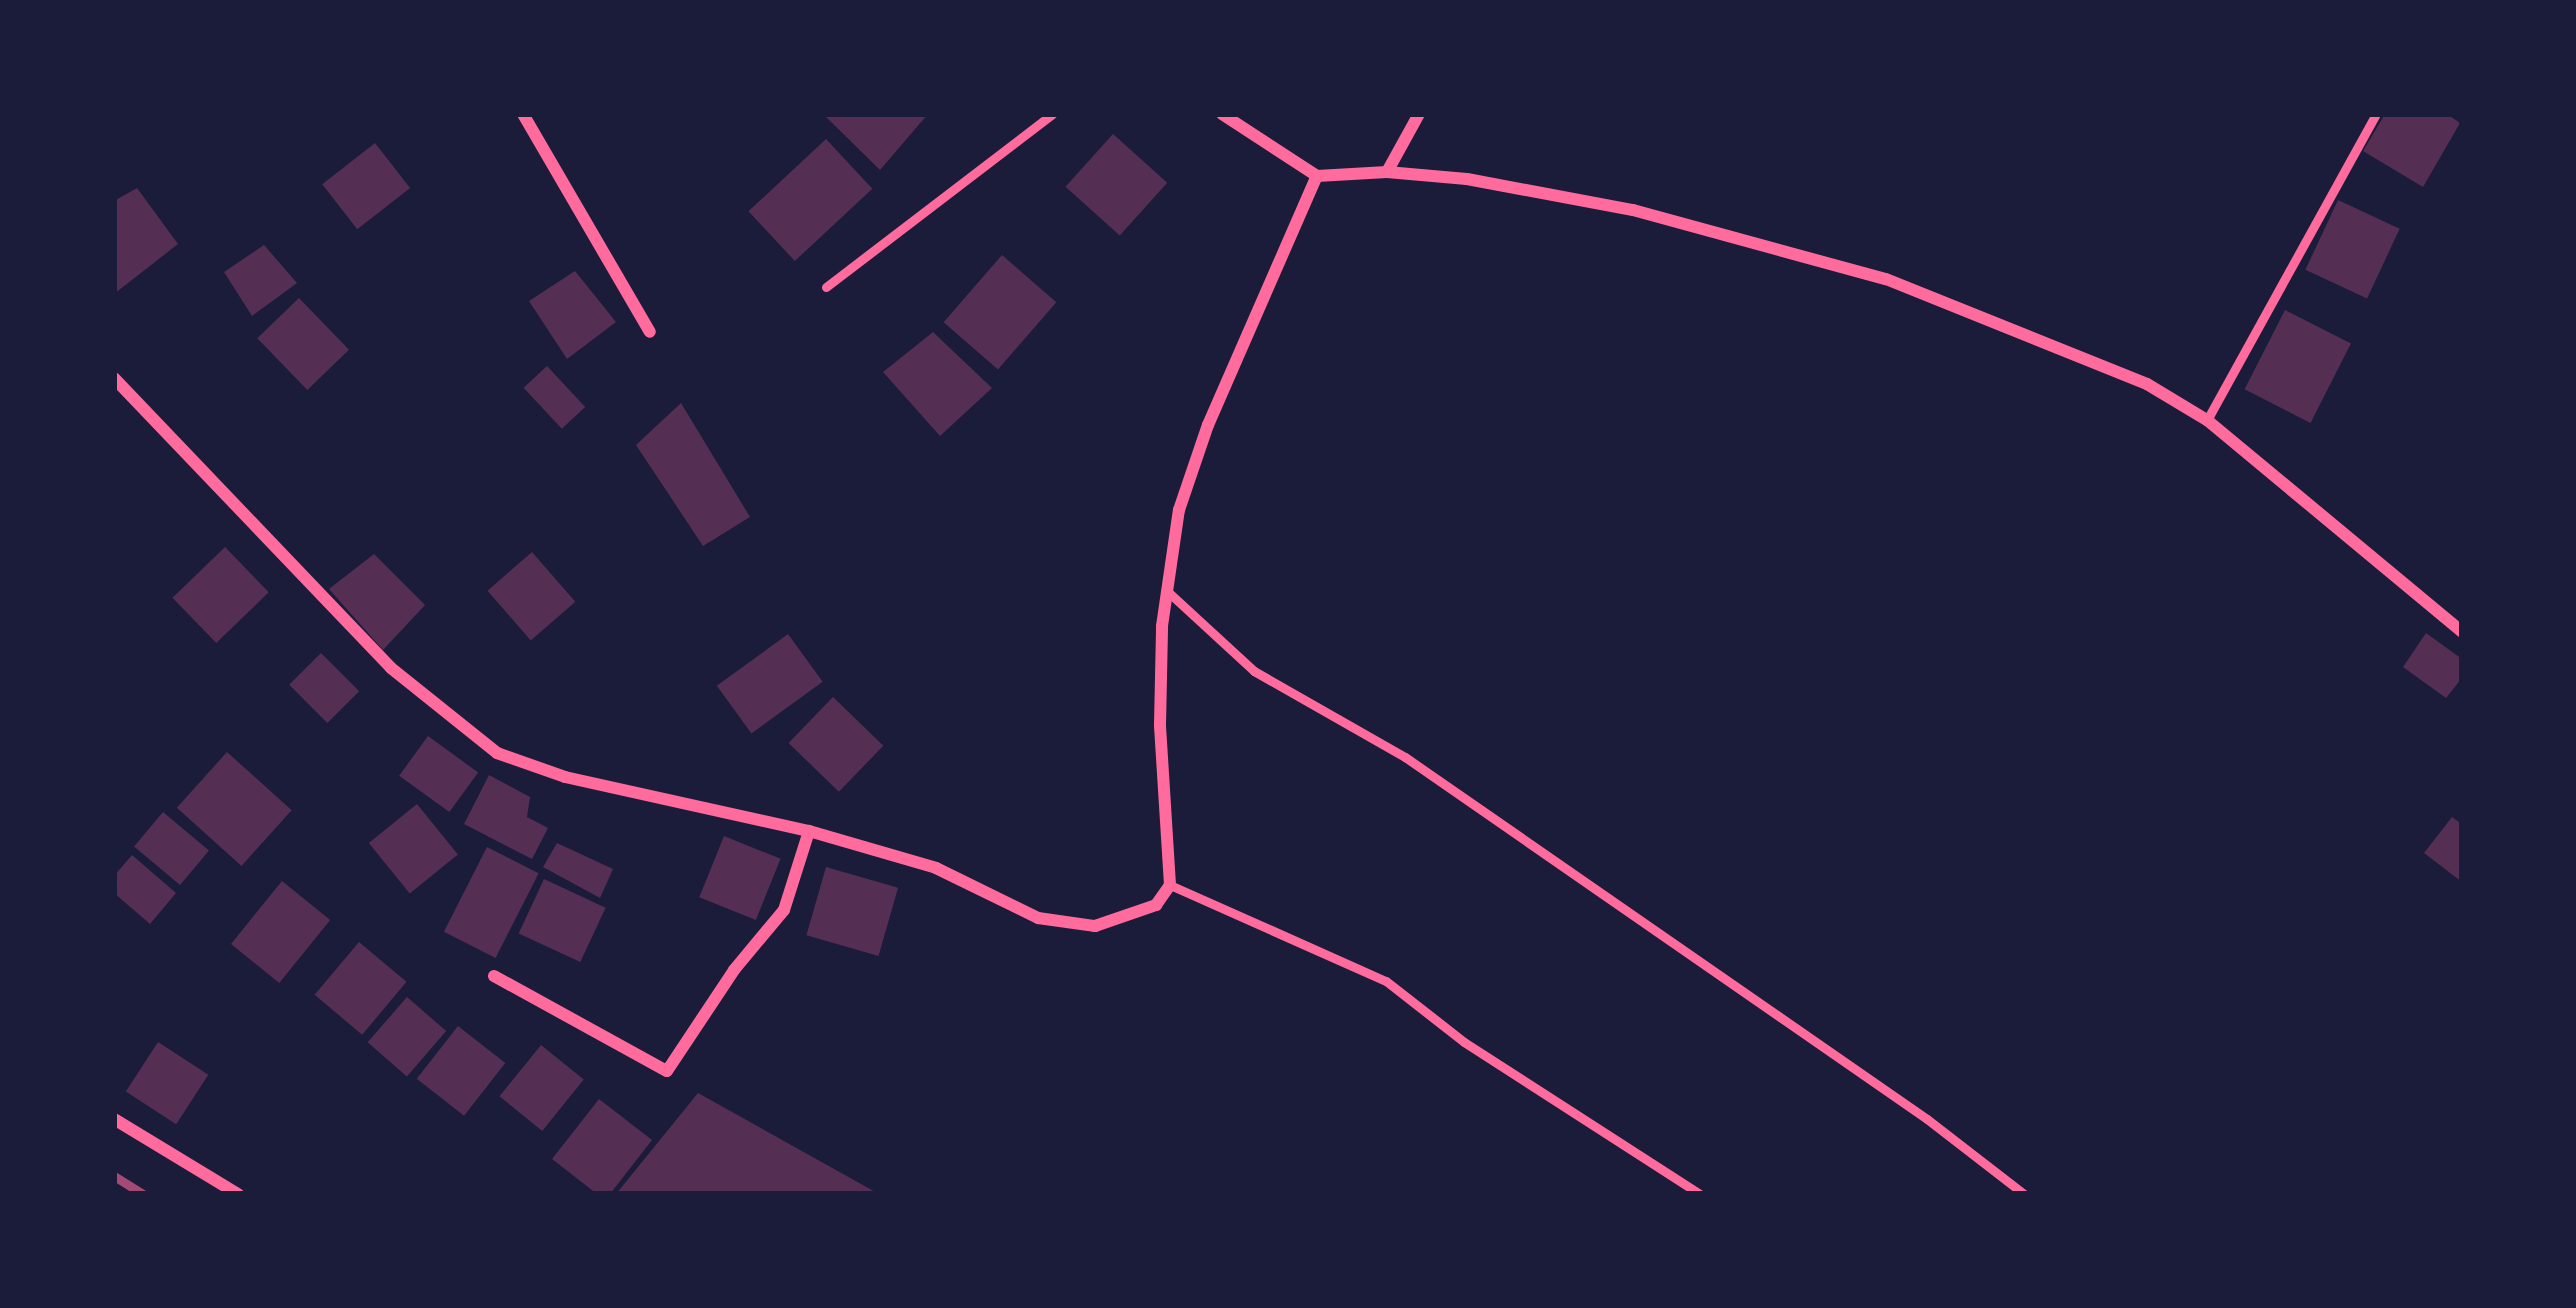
<!DOCTYPE html>
<html>
<head>
<meta charset="utf-8">
<style>
  body { margin:0 }
  #map { position:relative; width:2576px; height:1308px; overflow:hidden; background:#1b1b3a; font-family:Mulish,sans-serif }
  div>[style] { position:absolute }
  [style*='--x'] { left:calc(var(--x)*1px); top:calc(var(--y)*1px); width:calc(var(--w)*1px); rotate:calc(var(--a)*1deg) }
  .building>* { inset:0; background:#542f53; transform-origin:0 0 }
  .service>* { height:9px; margin:-4.5px; padding:0 4.5px; transform-origin:4.5px; border-radius:4.5px; background:#ff6b9d }
  .minor>* { height:12px; margin:-6px; padding:0 6px; transform-origin:6px; border-radius:6px; background:#ff6b9d }
  .rail>* { height:9px; margin:-4.5px; padding:0 4.5px; transform-origin:4.5px; border-radius:4.5px; background:#a44b75 }
  span { translate:-50% -50%; white-space:nowrap; text-align:center; line-height:1.15; -webkit-text-stroke:9px #1b1b3a; paint-order:stroke }
  .frame { position:absolute; inset:0; border:117px solid #1b1b3a; pointer-events:none }
</style>
</head>
<body>
<div id="map">
  <div class="building">
    <i style="clip-path:polygon(823px 114px,928px 114px,880px 170px)"></i>
    <i style="clip-path:polygon(2385px 114px,2447px 114px,2460px 123px,2423px 187px,2363px 151px)"></i>
    <i style="left:1113px;top:134px;width:73px;height:71px;rotate:42deg"></i>
    <i style="left:826px;top:139px;width:68px;height:106px;rotate:47deg"></i>
    <i style="left:375px;top:143px;width:57px;height:67px;rotate:52deg"></i>
    <i style="clip-path:polygon(137px 188px,178px 244px,114px 294px,114px 201px)"></i>
    <i style="left:2338px;top:200px;width:68px;height:77px;rotate:25deg"></i>
    <i style="clip-path:polygon(264px 245px,297px 283px,252px 316px,224px 272px)"></i>
    <i style="left:1002px;top:255px;width:72px;height:89px;rotate:41deg"></i>
    <i style="clip-path:polygon(575px 271px,616px 322px,567px 359px,529px 301px)"></i>
    <i style="left:299px;top:298px;width:72px;height:58px;rotate:46deg"></i>
    <i style="left:2285px;top:310px;width:74px;height:89px;rotate:27deg"></i>
    <i style="clip-path:polygon(933px 332px,992px 388px,940px 436px,883px 372px)"></i>
    <i style="left:547px;top:366px;width:56px;height:32px;rotate:47deg"></i>
    <i style="clip-path:polygon(681px 403px,750px 517px,703px 546px,636px 445px)"></i>
    <i style="left:225px;top:547px;width:63px;height:73px;rotate:46deg"></i>
    <i style="left:532px;top:552px;width:66px;height:59px;rotate:49deg"></i>
    <i style="clip-path:polygon(374px 554px,425px 605px,383px 650px,329px 589px)"></i>
    <i style="clip-path:polygon(2426px 633px,2462px 659px,2462px 678px,2446px 698px,2403px 667px)"></i>
    <i style="left:788px;top:634px;width:59px;height:88px;rotate:54deg"></i>
    <i style="left:321px;top:653px;width:54px;height:45px;rotate:45deg"></i>
    <i style="left:833px;top:697px;width:70px;height:64px;rotate:44deg"></i>
    <i style="left:428px;top:736px;width:62px;height:49px;rotate:36deg"></i>
    <i style="left:227px;top:752px;width:87px;height:75px;rotate:42deg"></i>
    <i style="clip-path:polygon(489px 775px,530px 797px,527px 817px,548px 828px,532px 859px,464px 824px)"></i>
    <i style="left:417px;top:804px;width:65px;height:62px;rotate:51deg"></i>
    <i style="left:163px;top:812px;width:60px;height:45px;rotate:40deg"></i>
    <i style="clip-path:polygon(2452px 817px,2462px 824px,2462px 882px,2424px 853px)"></i>
    <i style="left:724px;top:836px;width:61px;height:66px;rotate:22deg"></i>
    <i style="clip-path:polygon(557px 843px,613px 869px,600px 898px,543px 867px)"></i>
    <i style="left:487px;top:847px;width:58px;height:95px;rotate:27deg"></i>
    <i style="clip-path:polygon(132px 855px,176px 893px,150px 924px,114px 893px,114px 876px)"></i>
    <i style="left:826px;top:867px;width:75px;height:71px;rotate:16deg"></i>
    <i style="left:544px;top:879px;width:68px;height:60px;rotate:25deg"></i>
    <i style="left:282px;top:881px;width:62px;height:81px;rotate:39deg"></i>
    <i style="left:359px;top:942px;width:62px;height:69px;rotate:40deg"></i>
    <i style="left:407px;top:997px;width:52px;height:60px;rotate:41deg"></i>
    <i style="left:458px;top:1026px;width:60px;height:67px;rotate:38deg"></i>
    <i style="left:158px;top:1042px;width:60px;height:59px;rotate:33deg"></i>
    <i style="left:541px;top:1045px;width:55px;height:66px;rotate:39deg"></i>
    <i style="clip-path:polygon(698px 1093px,879px 1194px,616px 1194px)"></i>
    <i style="clip-path:polygon(599px 1099px,652px 1140px,610px 1194px,597px 1194px,552px 1159px)"></i>
  </div>
  <div class="service">
    <i style="--x:826;--y:287;--w:285;--a:-37.4"></i>
    <i style="--x:2207;--y:420;--w:350;--a:-61.1"></i>
    <i style="--x:1166;--y:590;--w:120;--a:42.6"></i>
    <i style="--x:1254;--y:671;--w:174;--a:29.7"></i>
    <i style="--x:1405;--y:757;--w:635;--a:34.74"></i>
    <i style="--x:1927;--y:1119;--w:123;--a:37.7"></i>
    <i style="--x:1170;--y:885;--w:236;--a:24"></i>
    <i style="--x:1386;--y:981;--w:99;--a:38"></i>
    <i style="--x:1464;--y:1042;--w:281;--a:32.8"></i>
  </div>
  <div class="minor">
    <i style="--x:523;--y:114;--w:252;--a:59.8"></i>
    <i style="--x:1222;--y:114;--w:113;--a:33.1"></i>
    <i style="--x:1317;--y:176;--w:70;--a:-3.3"></i>
    <i style="--x:1387;--y:172;--w:80;--a:5"></i>
    <i style="--x:1467;--y:179;--w:169;--a:10.6"></i>
    <i style="--x:1633;--y:210;--w:262;--a:15.3"></i>
    <i style="--x:1886;--y:279;--w:281;--a:21.9"></i>
    <i style="--x:2147;--y:384;--w:70;--a:31"></i>
    <i style="--x:2207;--y:420;--w:332;--a:39.7"></i>
    <i style="--x:1387;--y:172;--w:66;--a:-61.1"></i>
    <i style="--x:114;--y:378;--w:401;--a:46.3"></i>
    <i style="--x:391;--y:668;--w:136;--a:38.7"></i>
    <i style="--x:497;--y:753;--w:72;--a:19.4"></i>
    <i style="--x:565;--y:777;--w:250;--a:12.5"></i>
    <i style="--x:809;--y:831;--w:132;--a:16.2"></i>
    <i style="--x:936;--y:868;--w:114;--a:26.1"></i>
    <i style="--x:1038;--y:918;--w:58;--a:8"></i>
    <i style="--x:1095;--y:926;--w:65;--a:-19"></i>
    <i style="--x:1156;--y:905;--w:24;--a:-55"></i>
    <i style="--x:1170;--y:885;--w:160;--a:-93.6"></i>
    <i style="--x:1160;--y:725;--w:99;--a:-88.8"></i>
    <i style="--x:1162;--y:626;--w:117;--a:-81.7"></i>
    <i style="--x:1179;--y:510;--w:90;--a:-71.2"></i>
    <i style="--x:1208;--y:425;--w:272;--a:-66.4"></i>
    <i style="--x:494;--y:976;--w:197;--a:28.8"></i>
    <i style="--x:667;--y:1071;--w:121;--a:-56.4"></i>
    <i style="--x:734;--y:970;--w:78;--a:-50.2"></i>
    <i style="--x:784;--y:910;--w:83;--a:-72.4"></i>
    <i style="--x:114;--y:1119;--w:145;--a:31.2"></i>
  </div>
  <div class="rail">
    <i style="--x:114;--y:1176;--w:34;--a:32"></i>
  </div>
  <div class="frame"></div>
</div>
</body>
</html>
